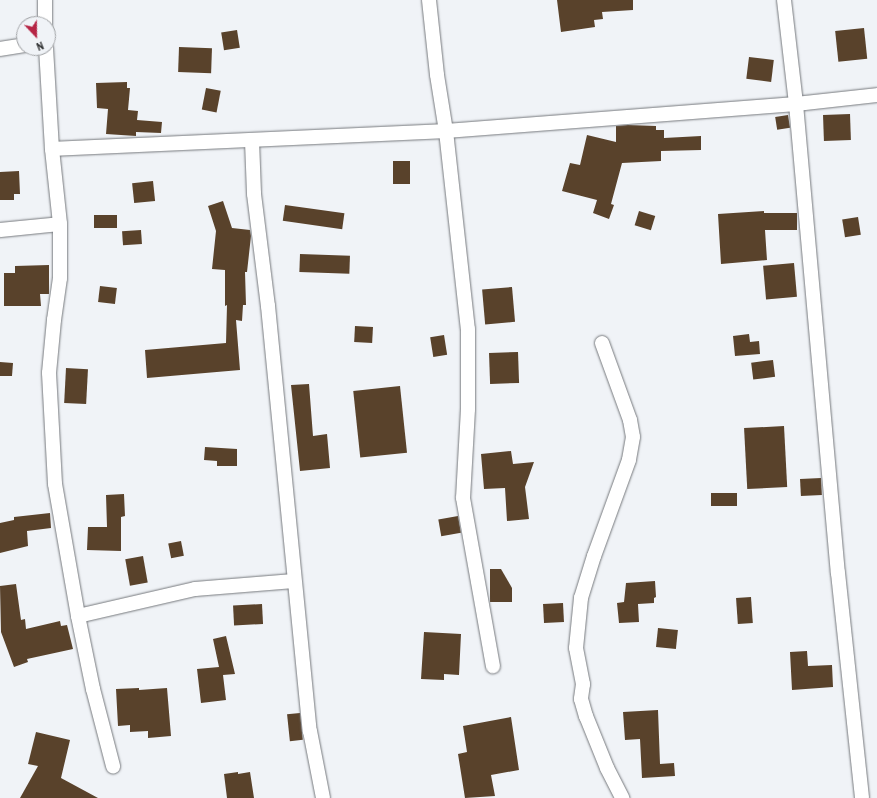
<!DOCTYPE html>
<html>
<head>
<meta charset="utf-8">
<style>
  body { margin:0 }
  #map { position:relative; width:877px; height:798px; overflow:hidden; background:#f0f3f7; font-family:"Archivo Narrow",sans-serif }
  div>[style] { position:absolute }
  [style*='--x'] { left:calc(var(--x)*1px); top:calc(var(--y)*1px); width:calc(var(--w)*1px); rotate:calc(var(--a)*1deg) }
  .building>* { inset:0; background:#59422b; transform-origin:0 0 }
  .roads { filter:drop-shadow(0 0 1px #76797d) drop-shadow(0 0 1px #76797d) }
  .minor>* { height:14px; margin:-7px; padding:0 7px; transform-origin:7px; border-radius:7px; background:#fff }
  span { translate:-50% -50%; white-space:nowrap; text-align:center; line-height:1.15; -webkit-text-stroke:4px #f0f3f7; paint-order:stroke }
  .north { position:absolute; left:16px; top:16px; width:40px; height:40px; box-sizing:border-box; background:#f0f3f7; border:1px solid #9fa1a4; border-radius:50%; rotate:158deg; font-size:11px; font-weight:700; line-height:16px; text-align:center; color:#262728 }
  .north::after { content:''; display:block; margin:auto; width:14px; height:18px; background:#b62545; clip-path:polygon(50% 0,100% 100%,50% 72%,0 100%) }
</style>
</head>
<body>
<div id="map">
  <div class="building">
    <i style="clip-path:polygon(557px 0,633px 0,633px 10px,602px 12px,603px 19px,594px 20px,595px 27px,561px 32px)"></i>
    <i style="left:864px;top:28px;width:31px;height:29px;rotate:84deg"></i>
    <i style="left:237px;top:30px;width:18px;height:16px;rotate:81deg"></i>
    <i style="left:179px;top:47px;width:33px;height:25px;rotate:2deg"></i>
    <i style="left:749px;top:57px;width:25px;height:22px;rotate:7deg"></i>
    <i style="clip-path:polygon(127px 82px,127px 88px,130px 88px,128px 110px,138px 111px,137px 120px,162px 122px,161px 133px,136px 132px,136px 136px,106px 134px,108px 109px,97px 108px,96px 83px)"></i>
    <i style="left:206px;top:88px;width:15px;height:22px;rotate:11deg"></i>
    <i style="left:850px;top:114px;width:26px;height:27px;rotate:88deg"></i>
    <i style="left:788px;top:115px;width:13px;height:13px;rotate:81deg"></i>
    <i style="clip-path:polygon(628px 125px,656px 126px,656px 130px,664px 130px,664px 138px,701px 136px,701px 150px,661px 151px,661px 161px,622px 163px,611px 204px,614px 205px,609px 219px,593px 213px,597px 200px,562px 191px,570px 163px,580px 165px,587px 135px,616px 142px,616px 126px)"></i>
    <i style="left:393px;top:161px;width:17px;height:23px"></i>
    <i style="clip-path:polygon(19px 171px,20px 194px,14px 194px,14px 200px,0 200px,0 172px)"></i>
    <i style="left:153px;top:181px;width:20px;height:21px;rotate:84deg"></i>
    <i style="clip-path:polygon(223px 201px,232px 228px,250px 230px,251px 236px,247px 272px,245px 272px,246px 305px,243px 305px,242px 321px,236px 320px,240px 370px,147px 378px,145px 350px,226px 343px,227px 305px,225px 306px,225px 270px,212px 269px,216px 231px,208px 206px)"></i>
    <i style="left:285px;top:205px;width:60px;height:16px;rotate:8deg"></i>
    <i style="left:639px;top:211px;width:17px;height:15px;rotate:17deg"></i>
    <i style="clip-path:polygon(764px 211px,764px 213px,797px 213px,797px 230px,765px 230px,767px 260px,721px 264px,718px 214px)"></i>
    <i style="left:94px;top:215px;width:23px;height:13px"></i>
    <i style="left:858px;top:217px;width:18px;height:16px;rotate:81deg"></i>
    <i style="left:141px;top:230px;width:14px;height:19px;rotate:86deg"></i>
    <i style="left:300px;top:254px;width:50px;height:18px;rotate:2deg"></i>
    <i style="left:794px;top:263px;width:34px;height:31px;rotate:85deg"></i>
    <i style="clip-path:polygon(49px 265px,49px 294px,40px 294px,41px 306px,4px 306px,4px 273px,15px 273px,15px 266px)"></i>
    <i style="left:100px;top:286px;width:17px;height:16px;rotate:7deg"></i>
    <i style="left:512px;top:287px;width:35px;height:30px;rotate:85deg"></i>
    <i style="left:355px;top:326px;width:18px;height:16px;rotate:3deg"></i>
    <i style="clip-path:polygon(749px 334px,750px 342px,759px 341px,760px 354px,735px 356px,733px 336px)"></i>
    <i style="left:444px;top:335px;width:20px;height:14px;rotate:81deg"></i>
    <i style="left:518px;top:352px;width:31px;height:29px;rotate:88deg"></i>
    <i style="left:773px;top:360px;width:17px;height:22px;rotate:83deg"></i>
    <i style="clip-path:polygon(0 362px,13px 363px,12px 376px,0 376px)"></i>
    <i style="left:66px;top:368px;width:22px;height:35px;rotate:3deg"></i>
    <i style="clip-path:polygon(309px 384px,313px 436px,327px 434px,330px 468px,300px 471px,291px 385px)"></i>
    <i style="left:400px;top:386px;width:67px;height:47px;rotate:84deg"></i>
    <i style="left:784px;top:426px;width:61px;height:40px;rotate:87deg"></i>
    <i style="clip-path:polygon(205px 447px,237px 449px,237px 466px,217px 466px,217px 461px,204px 460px)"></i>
    <i style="clip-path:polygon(511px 451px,513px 464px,534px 462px,525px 487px,529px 519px,507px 521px,505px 488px,484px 489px,481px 454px)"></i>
    <i style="left:821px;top:478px;width:17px;height:21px;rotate:87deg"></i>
    <i style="left:737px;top:493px;width:13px;height:26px;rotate:90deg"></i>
    <i style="clip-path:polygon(124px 494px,125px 516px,121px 517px,121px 551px,87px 550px,88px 527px,107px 527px,106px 495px)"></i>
    <i style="clip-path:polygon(50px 513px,51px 528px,27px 531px,28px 546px,0 553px,0 523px,14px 520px,14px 517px)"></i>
    <i style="left:458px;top:516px;width:17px;height:20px;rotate:80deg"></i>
    <i style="left:181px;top:541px;width:15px;height:13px;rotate:79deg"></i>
    <i style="left:143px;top:556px;width:27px;height:18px;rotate:80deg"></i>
    <i style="clip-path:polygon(490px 569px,501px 569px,512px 588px,512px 602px,490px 602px)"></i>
    <i style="clip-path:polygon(655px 581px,656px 597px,654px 598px,654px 603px,638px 604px,639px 622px,619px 623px,617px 603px,624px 602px,626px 583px)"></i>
    <i style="clip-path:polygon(16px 584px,21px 620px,25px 619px,26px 629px,60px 621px,61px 626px,67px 625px,73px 649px,27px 659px,28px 662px,14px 667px,1px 632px,0 586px)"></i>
    <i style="left:751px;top:597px;width:26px;height:15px;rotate:86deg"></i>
    <i style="left:563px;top:603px;width:19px;height:20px;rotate:87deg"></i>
    <i style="left:262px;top:604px;width:20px;height:29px;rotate:87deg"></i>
    <i style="left:658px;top:628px;width:20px;height:19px;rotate:6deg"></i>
    <i style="clip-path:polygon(424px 632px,461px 634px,459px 675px,444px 674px,444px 680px,421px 679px)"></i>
    <i style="clip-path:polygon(226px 636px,235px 674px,223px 675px,226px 700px,201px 703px,197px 669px,219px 667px,213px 639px)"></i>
    <i style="clip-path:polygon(807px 651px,808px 666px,832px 665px,833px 687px,792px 690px,790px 652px)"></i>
    <i style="clip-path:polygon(139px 688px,139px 690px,167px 688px,171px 736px,148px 738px,148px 731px,130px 732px,130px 725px,118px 726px,116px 689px)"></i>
    <i style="clip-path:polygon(658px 710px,660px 764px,674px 763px,675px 776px,642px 778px,640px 739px,625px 740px,623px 712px)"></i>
    <i style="left:300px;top:713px;width:27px;height:13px;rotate:84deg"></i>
    <i style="clip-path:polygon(511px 717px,519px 770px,491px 775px,495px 796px,465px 798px,458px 754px,467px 752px,463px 726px)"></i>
    <i style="clip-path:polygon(36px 732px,70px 740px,61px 778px,98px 798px,20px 798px,38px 766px,28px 764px)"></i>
    <i style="clip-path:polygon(238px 772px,238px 774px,250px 772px,254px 798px,227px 798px,224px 774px)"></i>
  </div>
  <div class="roads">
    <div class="minor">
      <i style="--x:429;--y:0;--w:75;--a:83.9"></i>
      <i style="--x:437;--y:75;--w:57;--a:80.9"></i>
      <i style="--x:446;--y:131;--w:199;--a:83.7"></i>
      <i style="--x:468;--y:329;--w:80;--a:90"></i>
      <i style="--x:468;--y:409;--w:89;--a:93.2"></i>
      <i style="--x:463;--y:498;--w:171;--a:79.9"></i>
      <i style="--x:784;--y:0;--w:105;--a:83.4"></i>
      <i style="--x:796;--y:104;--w:471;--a:84.9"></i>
      <i style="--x:838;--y:573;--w:226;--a:83.9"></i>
      <i style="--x:45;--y:24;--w:24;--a:-90"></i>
      <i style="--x:46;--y:48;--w:101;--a:86.6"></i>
      <i style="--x:52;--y:149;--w:75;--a:83.9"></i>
      <i style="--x:60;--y:224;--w:54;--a:90"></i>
      <i style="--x:60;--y:278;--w:42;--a:98.1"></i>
      <i style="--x:54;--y:320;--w:53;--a:95.4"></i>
      <i style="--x:49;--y:373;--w:111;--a:86.9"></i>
      <i style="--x:55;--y:484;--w:134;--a:80.1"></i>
      <i style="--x:78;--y:616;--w:75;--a:78.4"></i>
      <i style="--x:93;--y:689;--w:80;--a:75.4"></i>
      <i style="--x:0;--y:49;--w:24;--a:-9"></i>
      <i style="--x:252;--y:141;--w:53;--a:87.8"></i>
      <i style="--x:254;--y:194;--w:113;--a:82.9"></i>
      <i style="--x:268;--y:306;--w:427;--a:84.4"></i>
      <i style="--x:310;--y:731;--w:68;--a:79"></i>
      <i style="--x:52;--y:149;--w:394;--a:-2.6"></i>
      <i style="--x:446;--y:131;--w:351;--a:-4.4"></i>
      <i style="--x:796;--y:104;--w:81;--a:-6.3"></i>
      <i style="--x:0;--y:230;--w:60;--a:-5.7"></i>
      <i style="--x:602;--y:343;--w:82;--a:70"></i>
      <i style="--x:630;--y:420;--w:17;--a:80"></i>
      <i style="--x:633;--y:437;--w:23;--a:100"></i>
      <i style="--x:629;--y:460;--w:102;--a:110"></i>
      <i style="--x:594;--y:556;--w:44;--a:107.2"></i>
      <i style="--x:581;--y:598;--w:50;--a:95.7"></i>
      <i style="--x:576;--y:648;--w:37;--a:79"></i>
      <i style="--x:583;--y:684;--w:15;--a:98"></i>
      <i style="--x:581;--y:699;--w:18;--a:74"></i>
      <i style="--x:586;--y:716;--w:56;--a:68"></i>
      <i style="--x:607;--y:768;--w:34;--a:63"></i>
      <i style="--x:78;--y:616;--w:120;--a:-13"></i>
      <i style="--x:195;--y:589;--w:99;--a:-4.6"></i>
    </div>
  </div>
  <div class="north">N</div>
</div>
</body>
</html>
